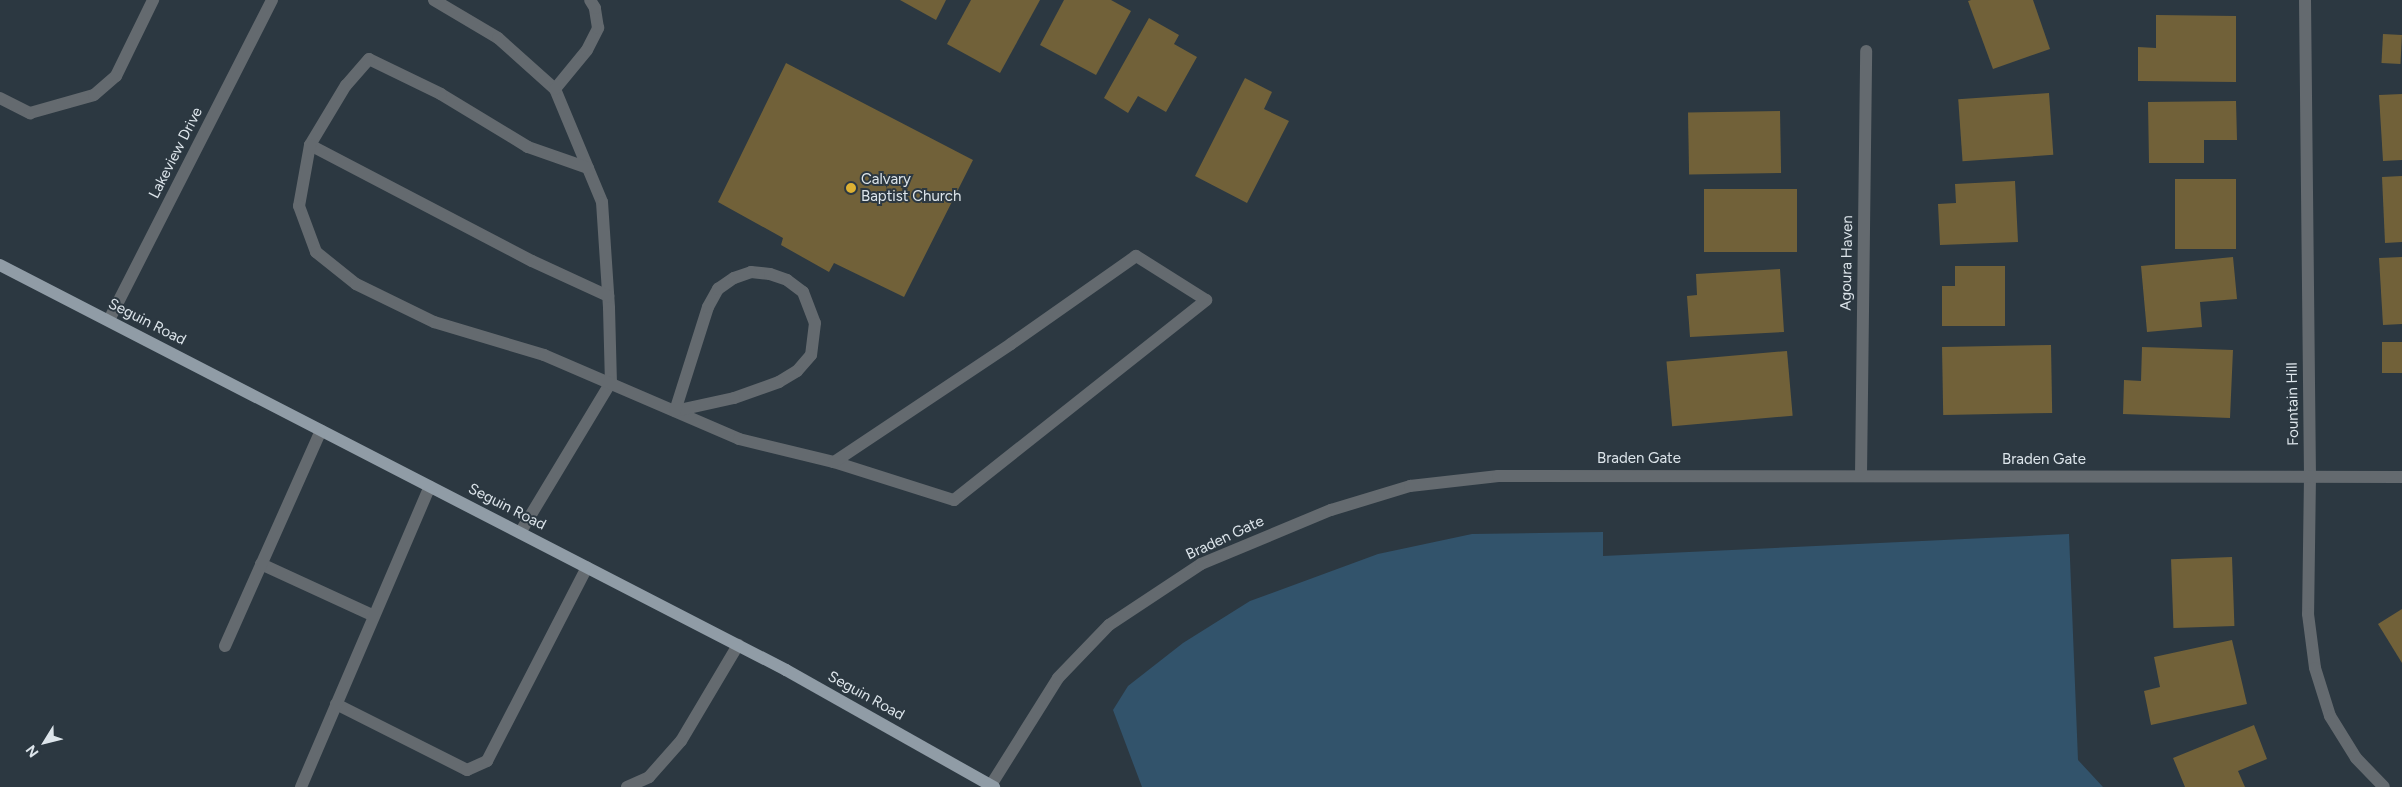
<!DOCTYPE html>
<html>
<head>
<meta charset="utf-8">
<style>
  body { margin:0 }
  #map { position:relative; width:2402px; height:787px; overflow:hidden; background:#2c3841; font-family:Figtree,sans-serif }
  div>[style] { position:absolute }
  [style*='--x'] { left:calc(var(--x)*1px); top:calc(var(--y)*1px); width:calc(var(--w)*1px); rotate:calc(var(--a)*1deg) }
  .green>* { inset:0; background:#32536b }
  .building>* { inset:0; background:#716139; transform-origin:0 0 }
  .minor>* { height:12px; margin:-6px; padding:0 6px; transform-origin:6px; border-radius:6px; background:#646a6f }
  .major>* { height:12px; margin:-6px; padding:0 6px; transform-origin:6px; border-radius:6px; background:#909ca6 }
  .dots>* { width:14px; height:14px; translate:-50% -50%; box-sizing:border-box; border:2px solid #2c3841; border-radius:50% }
  span { translate:-50% -50%; white-space:nowrap; text-align:center; line-height:1.15; -webkit-text-stroke:4px #2c3841; paint-order:stroke }
  .street-label { font-size:15px; color:#dde5eb }
  .poi-label { font-size:15px; color:#dde5eb }
  .left { translate:0 -50%; text-align:left }
  .north { position:absolute; left:20px; top:717px; width:50px; height:50px; -webkit-text-stroke:4px #2c3841; paint-order:stroke; rotate:234deg; font-size:14px; font-weight:700; line-height:20px; text-align:center; color:#dde5eb }
  .north::after { content:''; display:block; margin:auto; width:18px; height:22px; background:#dde5eb; clip-path:polygon(50% 0,100% 100%,50% 72%,0 100%) }
</style>
</head>
<body>
<div id="map">
  <div class="green">
    <i style="clip-path:polygon(1603px 532px,1603px 556px,2069px 534px,2078px 760px,2103px 787px,1142px 787px,1113px 710px,1128px 686px,1183px 643px,1250px 601px,1378px 554px,1472px 534px)"></i>
  </div>
  <div class="building">
    <i style="clip-path:polygon(900px 0,946px 0,936px 20px)"></i>
    <i style="clip-path:polygon(971px 0,1040px 0,1000px 73px,947px 44px)"></i>
    <i style="clip-path:polygon(1064px 0,1111px 0,1131px 11px,1096px 75px,1040px 45px)"></i>
    <i style="clip-path:polygon(1971px 0,2033px 0,2050px 49px,1993px 69px,1968px 1px)"></i>
    <i style="clip-path:polygon(2156px 15px,2236px 16px,2236px 82px,2138px 81px,2138px 47px,2156px 48px)"></i>
    <i style="clip-path:polygon(1149px 18px,1179px 35px,1174px 44px,1197px 57px,1166px 112px,1138px 96px,1128px 113px,1104px 98px)"></i>
    <i style="left:2383px;top:34px;width:19px;height:29px;rotate:3deg"></i>
    <i style="clip-path:polygon(786px 63px,973px 160px,904px 297px,834px 263px,829px 272px,781px 245px,783px 238px,718px 202px)"></i>
    <i style="clip-path:polygon(1245px 78px,1272px 92px,1264px 109px,1289px 121px,1247px 203px,1195px 176px)"></i>
    <i style="left:2049px;top:93px;width:62px;height:91px;rotate:86deg"></i>
    <i style="clip-path:polygon(2402px 94px,2402px 160px,2383px 161px,2379px 95px)"></i>
    <i style="clip-path:polygon(2236px 101px,2237px 140px,2204px 140px,2204px 163px,2149px 163px,2148px 102px)"></i>
    <i style="left:1780px;top:111px;width:62px;height:92px;rotate:89deg"></i>
    <i style="clip-path:polygon(2402px 176px,2402px 242px,2385px 243px,2382px 177px)"></i>
    <i style="left:2175px;top:179px;width:61px;height:70px"></i>
    <i style="clip-path:polygon(2015px 181px,2018px 242px,1940px 245px,1938px 204px,1956px 203px,1955px 184px)"></i>
    <i style="left:1704px;top:189px;width:93px;height:63px"></i>
    <i style="clip-path:polygon(2233px 257px,2237px 299px,2200px 302px,2202px 327px,2147px 332px,2141px 266px)"></i>
    <i style="clip-path:polygon(2402px 257px,2402px 324px,2383px 325px,2379px 258px)"></i>
    <i style="clip-path:polygon(1955px 266px,2005px 266px,2005px 326px,1942px 326px,1942px 286px,1955px 286px)"></i>
    <i style="clip-path:polygon(1780px 269px,1784px 332px,1690px 337px,1687px 296px,1697px 295px,1696px 274px)"></i>
    <i style="left:2402px;top:342px;width:31px;height:20px;rotate:90deg"></i>
    <i style="left:2051px;top:345px;width:68px;height:109px;rotate:89deg"></i>
    <i style="clip-path:polygon(2142px 347px,2233px 350px,2230px 418px,2123px 414px,2124px 380px,2141px 381px)"></i>
    <i style="left:1787px;top:351px;width:65px;height:121px;rotate:85deg"></i>
    <i style="left:2232px;top:557px;width:69px;height:61px;rotate:88deg"></i>
    <i style="clip-path:polygon(2402px 609px,2402px 663px,2378px 624px)"></i>
    <i style="clip-path:polygon(2232px 640px,2247px 704px,2151px 725px,2144px 691px,2160px 687px,2154px 657px)"></i>
    <i style="clip-path:polygon(2254px 725px,2267px 759px,2238px 771px,2245px 787px,2185px 787px,2173px 758px)"></i>
  </div>
  <div class="minor">
    <i style="--x:434;--y:0;--w:74;--a:30.7"></i>
    <i style="--x:498;--y:38;--w:76;--a:41.8"></i>
    <i style="--x:555;--y:89;--w:122;--a:67.4"></i>
    <i style="--x:602;--y:202;--w:106;--a:86.2"></i>
    <i style="--x:609;--y:308;--w:74;--a:88.5"></i>
    <i style="--x:611;--y:382;--w:176;--a:121.1"></i>
    <i style="--x:2305;--y:0;--w:476;--a:89.4"></i>
    <i style="--x:2310;--y:476;--w:138;--a:90.8"></i>
    <i style="--x:2308;--y:614;--w:54;--a:82.6"></i>
    <i style="--x:2315;--y:668;--w:50;--a:72.6"></i>
    <i style="--x:2330;--y:716;--w:49;--a:58.2"></i>
    <i style="--x:2356;--y:758;--w:40;--a:46"></i>
    <i style="--x:555;--y:89;--w:50;--a:-50.6"></i>
    <i style="--x:587;--y:50;--w:25;--a:-63"></i>
    <i style="--x:598;--y:28;--w:20;--a:-99"></i>
    <i style="--x:595;--y:8;--w:9;--a:-122"></i>
    <i style="--x:0;--y:98;--w:34;--a:27"></i>
    <i style="--x:30;--y:113;--w:66;--a:-15.7"></i>
    <i style="--x:94;--y:95;--w:29;--a:-41"></i>
    <i style="--x:116;--y:76;--w:85;--a:-64"></i>
    <i style="--x:310;--y:145;--w:250;--a:27.6"></i>
    <i style="--x:532;--y:261;--w:84;--a:24.7"></i>
    <i style="--x:588;--y:168;--w:64;--a:-160.7"></i>
    <i style="--x:528;--y:147;--w:102;--a:-148.7"></i>
    <i style="--x:441;--y:94;--w:80;--a:-154.1"></i>
    <i style="--x:369;--y:59;--w:35;--a:131"></i>
    <i style="--x:346;--y:85;--w:70;--a:121"></i>
    <i style="--x:310;--y:145;--w:62;--a:100.2"></i>
    <i style="--x:299;--y:206;--w:49;--a:69.7"></i>
    <i style="--x:316;--y:252;--w:51;--a:38.7"></i>
    <i style="--x:356;--y:284;--w:87;--a:26"></i>
    <i style="--x:434;--y:322;--w:115;--a:16.7"></i>
    <i style="--x:544;--y:355;--w:212;--a:23.3"></i>
    <i style="--x:739;--y:439;--w:98;--a:13.6"></i>
    <i style="--x:834;--y:462;--w:126;--a:17.6"></i>
    <i style="--x:954;--y:500;--w:322;--a:-38.4"></i>
    <i style="--x:1206;--y:300;--w:83;--a:-147.8"></i>
    <i style="--x:1136;--y:256;--w:153;--a:144.9"></i>
    <i style="--x:1011;--y:344;--w:213;--a:146.3"></i>
    <i style="--x:751;--y:272;--w:19;--a:6"></i>
    <i style="--x:770;--y:274;--w:18;--a:19"></i>
    <i style="--x:787;--y:280;--w:20;--a:37"></i>
    <i style="--x:803;--y:292;--w:33;--a:69"></i>
    <i style="--x:815;--y:323;--w:32;--a:97"></i>
    <i style="--x:811;--y:355;--w:21;--a:131"></i>
    <i style="--x:797;--y:371;--w:21;--a:149"></i>
    <i style="--x:779;--y:382;--w:48;--a:160.4"></i>
    <i style="--x:734;--y:398;--w:60;--a:167.6"></i>
    <i style="--x:675;--y:411;--w:109;--a:-72.4"></i>
    <i style="--x:708;--y:307;--w:21;--a:-61"></i>
    <i style="--x:718;--y:289;--w:19;--a:-35"></i>
    <i style="--x:734;--y:278;--w:18;--a:-19"></i>
    <i style="--x:109;--y:320;--w:359;--a:-63"></i>
    <i style="--x:1861;--y:475;--w:424;--a:-89.3"></i>
    <i style="--x:261;--y:564;--w:124;--a:24.7"></i>
    <i style="--x:225;--y:646;--w:236;--a:-66"></i>
    <i style="--x:336;--y:704;--w:147;--a:26.7"></i>
    <i style="--x:467;--y:770;--w:22;--a:-24"></i>
    <i style="--x:487;--y:761;--w:218;--a:-62.7"></i>
    <i style="--x:991;--y:785;--w:126;--a:-57.9"></i>
    <i style="--x:1058;--y:678;--w:74;--a:-46.1"></i>
    <i style="--x:1109;--y:625;--w:110;--a:-33.5"></i>
    <i style="--x:1201;--y:564;--w:141;--a:-22.6"></i>
    <i style="--x:1331;--y:510;--w:83;--a:-16.9"></i>
    <i style="--x:1410;--y:486;--w:89;--a:-6.5"></i>
    <i style="--x:1498;--y:476;--w:904;--a:0.06"></i>
    <i style="--x:301;--y:787;--w:327;--a:-66.8"></i>
    <i style="--x:627;--y:787;--w:24;--a:-24"></i>
    <i style="--x:649;--y:777;--w:48;--a:-48.4"></i>
    <i style="--x:681;--y:741;--w:112;--a:-59.3"></i>
  </div>
  <div class="major">
    <i style="--x:0;--y:265;--w:884;--a:27.26"></i>
    <i style="--x:786;--y:670;--w:239;--a:29.4"></i>
  </div>
  <div class="dots">
    <i style="left:851px;top:188px;background:#ddb133"></i>
  </div>
  <div class="street-label">
    <span style="left:176px;top:153px;rotate:-63deg">Lakeview Drive</span>
    <span style="left:1847px;top:263px;rotate:-89deg">Agoura Haven</span>
    <span style="left:147px;top:322px;rotate:27deg">Seguin Road</span>
    <span style="left:2293px;top:404px;rotate:-91deg">Fountain Hill</span>
    <span style="left:1639px;top:459px">Braden Gate</span>
    <span style="left:2044px;top:460px">Braden Gate</span>
    <span style="left:507px;top:507px;rotate:27deg">Seguin Road</span>
    <span style="left:1225px;top:538px;rotate:-25deg">Braden Gate</span>
    <span style="left:866px;top:696px;rotate:29deg">Seguin Road</span>
  </div>
  <div class="poi-label">
    <span class="left" style="left:861px;top:188px">Calvary<br>Baptist Church</span>
  </div>
  <div class="north">N</div>
</div>
</body>
</html>
